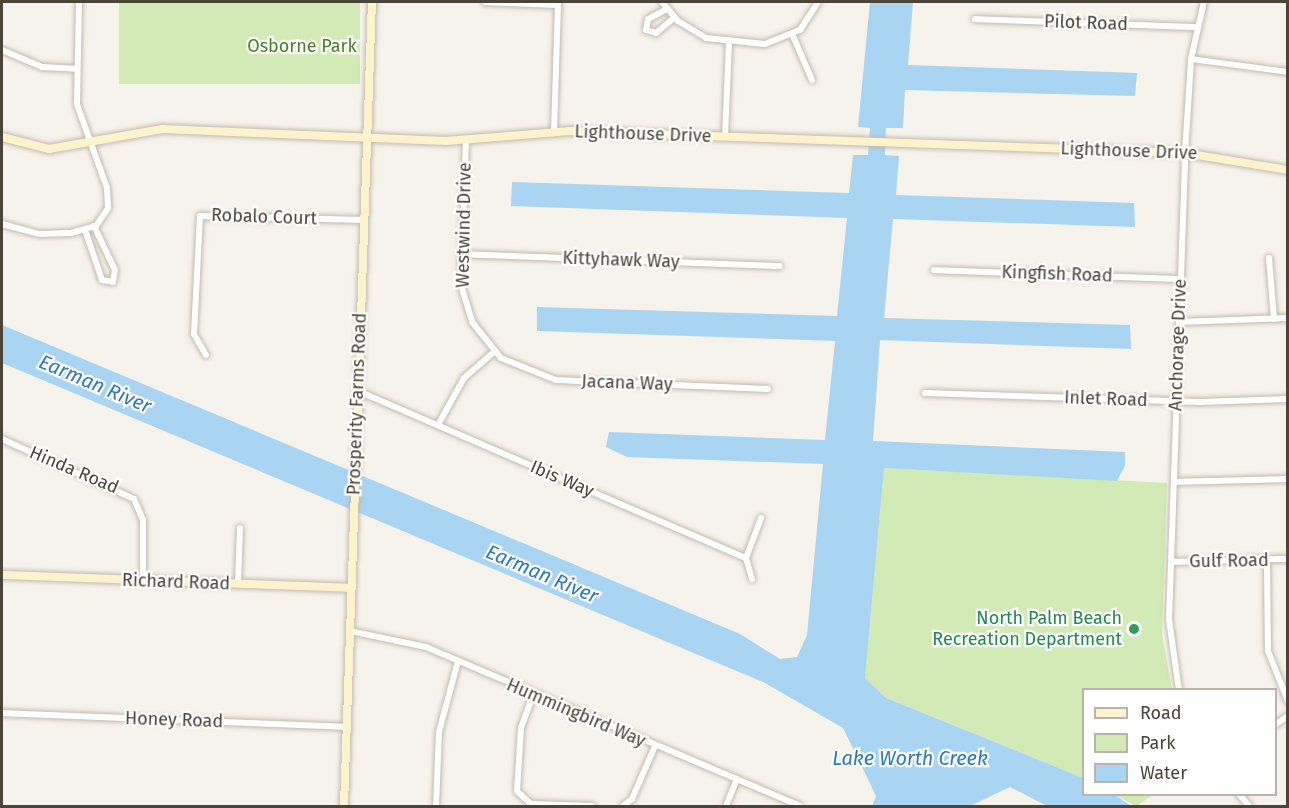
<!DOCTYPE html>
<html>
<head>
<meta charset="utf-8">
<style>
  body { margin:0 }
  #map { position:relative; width:1289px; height:808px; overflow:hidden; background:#f6f3ec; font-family:"Fira Sans",sans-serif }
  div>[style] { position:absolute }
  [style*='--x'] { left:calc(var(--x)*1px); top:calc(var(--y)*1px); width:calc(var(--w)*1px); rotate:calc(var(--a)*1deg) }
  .green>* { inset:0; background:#d2eab5; transform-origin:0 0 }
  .water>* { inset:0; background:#a9d4f2 }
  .roads { filter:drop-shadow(0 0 2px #c2bbae) drop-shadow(0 0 2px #c2bbae) }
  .street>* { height:6px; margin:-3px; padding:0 3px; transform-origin:3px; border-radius:3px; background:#fff }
  .secondary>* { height:8px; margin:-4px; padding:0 4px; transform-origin:4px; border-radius:4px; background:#fff3cd }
  .dots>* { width:16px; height:16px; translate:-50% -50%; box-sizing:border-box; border:3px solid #fff; border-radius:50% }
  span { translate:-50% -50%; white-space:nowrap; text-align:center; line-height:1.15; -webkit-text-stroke:4.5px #fff; paint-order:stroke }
  .street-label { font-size:18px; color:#4b4439 }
  .park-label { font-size:18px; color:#4a7f2a }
  .leisure-label { font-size:18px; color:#27864d }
  .right { translate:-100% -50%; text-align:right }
  .water-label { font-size:20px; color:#2e7ab2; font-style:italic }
  .frame { position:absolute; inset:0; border:3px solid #4b4439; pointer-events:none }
  .legend { position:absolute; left:1082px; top:688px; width:195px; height:108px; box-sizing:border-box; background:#fff; border:2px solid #b7b4b0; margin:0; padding:8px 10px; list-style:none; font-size:18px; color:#4b4439 }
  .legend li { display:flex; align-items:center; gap:12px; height:30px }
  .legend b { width:30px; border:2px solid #b7b4b0 }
</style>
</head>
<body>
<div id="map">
  <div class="green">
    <i style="left:119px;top:2px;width:241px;height:82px"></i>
    <i style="clip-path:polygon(884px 468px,1167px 483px,1162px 634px,1172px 689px,1084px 690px,1083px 778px,886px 698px,865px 678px)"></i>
    <i style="clip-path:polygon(1115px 795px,1153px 795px,1136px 806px)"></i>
  </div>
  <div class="water">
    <i style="clip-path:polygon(870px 2px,913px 2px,908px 65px,1137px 73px,1135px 96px,905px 90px,903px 128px,886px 128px,885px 155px,899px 156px,896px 195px,1134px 203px,1135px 227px,893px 219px,884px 318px,1130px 325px,1131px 349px,880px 340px,873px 441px,1125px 452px,1125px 466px,1117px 481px,884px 468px,865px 678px,886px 698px,1083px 778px,1084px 794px,1115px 795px,1131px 806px,1047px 806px,1010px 787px,970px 806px,872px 806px,876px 796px,843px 728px,765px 683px,2px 363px,2px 325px,740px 634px,780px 659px,797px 657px,807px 635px,823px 464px,627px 457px,606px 447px,609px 432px,825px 440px,835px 341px,537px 331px,537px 307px,837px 316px,847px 218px,511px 206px,512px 182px,849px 193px,853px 155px,868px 155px,870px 128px,858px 127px)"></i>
  </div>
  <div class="roads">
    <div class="street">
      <i style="--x:485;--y:2;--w:73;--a:2.4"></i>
      <i style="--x:662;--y:2;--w:25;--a:50"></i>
      <i style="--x:678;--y:21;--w:33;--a:31"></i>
      <i style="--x:706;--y:38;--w:59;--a:5.8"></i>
      <i style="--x:765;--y:44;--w:38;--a:-22"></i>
      <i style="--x:800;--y:30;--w:33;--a:-57"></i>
      <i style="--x:667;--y:9;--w:21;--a:152"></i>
      <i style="--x:648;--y:19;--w:11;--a:100"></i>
      <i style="--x:646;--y:30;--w:10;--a:17"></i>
      <i style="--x:656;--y:33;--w:23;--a:-40"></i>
      <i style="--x:975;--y:19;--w:222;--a:2.1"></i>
      <i style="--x:793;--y:36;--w:48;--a:66.6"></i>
      <i style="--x:2;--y:50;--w:43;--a:23"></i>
      <i style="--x:42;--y:67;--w:34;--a:3"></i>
      <i style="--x:1191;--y:59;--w:98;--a:7.6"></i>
      <i style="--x:554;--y:132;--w:130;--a:-88.2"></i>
      <i style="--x:725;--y:137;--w:94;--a:-87.6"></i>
      <i style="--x:466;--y:140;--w:145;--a:92"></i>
      <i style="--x:461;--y:285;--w:39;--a:73"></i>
      <i style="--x:472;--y:322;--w:46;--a:51.1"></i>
      <i style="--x:501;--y:358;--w:59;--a:21.8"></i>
      <i style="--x:556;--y:380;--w:212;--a:2.4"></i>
      <i style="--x:2;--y:224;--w:38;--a:15"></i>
      <i style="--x:39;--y:234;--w:32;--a:-2"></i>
      <i style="--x:71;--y:233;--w:26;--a:-16"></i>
      <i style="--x:96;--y:226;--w:22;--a:-56"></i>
      <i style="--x:108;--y:208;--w:20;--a:-93"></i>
      <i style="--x:107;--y:188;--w:89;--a:-109.7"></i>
      <i style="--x:77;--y:104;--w:102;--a:-88.9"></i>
      <i style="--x:85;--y:230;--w:53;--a:71.2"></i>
      <i style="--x:102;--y:280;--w:11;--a:10"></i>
      <i style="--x:113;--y:282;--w:12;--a:-81"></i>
      <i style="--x:115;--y:270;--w:49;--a:-115.5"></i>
      <i style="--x:461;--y:254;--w:319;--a:2.2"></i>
      <i style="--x:1269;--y:258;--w:61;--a:85.3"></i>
      <i style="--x:934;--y:270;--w:247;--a:2.1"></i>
      <i style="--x:1179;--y:322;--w:109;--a:-2.1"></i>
      <i style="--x:206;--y:355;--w:24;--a:-120"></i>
      <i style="--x:194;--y:334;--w:118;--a:-87.1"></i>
      <i style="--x:200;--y:216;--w:164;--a:1.4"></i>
      <i style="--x:358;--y:391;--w:422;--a:23.3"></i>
      <i style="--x:746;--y:558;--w:22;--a:74"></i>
      <i style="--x:925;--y:393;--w:275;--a:1.9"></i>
      <i style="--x:1200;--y:402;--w:88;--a:-2"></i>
      <i style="--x:438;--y:425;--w:54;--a:-61"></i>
      <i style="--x:464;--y:378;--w:40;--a:-41"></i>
      <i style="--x:2;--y:439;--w:145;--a:24.4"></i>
      <i style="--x:134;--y:499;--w:23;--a:67"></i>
      <i style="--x:143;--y:520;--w:60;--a:90"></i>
      <i style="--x:1174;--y:482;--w:114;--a:-1.5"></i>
      <i style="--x:746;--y:558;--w:43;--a:-69.4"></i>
      <i style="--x:1267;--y:561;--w:90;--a:89.4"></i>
      <i style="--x:1268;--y:651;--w:54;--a:68.2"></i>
      <i style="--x:1171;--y:562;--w:117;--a:-1.5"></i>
      <i style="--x:238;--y:584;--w:56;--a:-88"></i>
      <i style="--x:350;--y:631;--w:78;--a:11.9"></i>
      <i style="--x:426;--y:647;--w:406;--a:23"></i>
      <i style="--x:1179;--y:690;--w:71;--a:-98.1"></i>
      <i style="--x:1169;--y:620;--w:467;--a:-88"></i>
      <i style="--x:1185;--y:153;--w:94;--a:-86.3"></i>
      <i style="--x:1191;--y:59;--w:58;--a:-77.2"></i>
      <i style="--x:533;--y:695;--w:35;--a:110"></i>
      <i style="--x:521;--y:728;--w:63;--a:93.6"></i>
      <i style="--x:517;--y:791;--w:19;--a:43"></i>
      <i style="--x:531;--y:804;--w:61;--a:1.9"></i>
      <i style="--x:2;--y:713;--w:345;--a:2.3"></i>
      <i style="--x:1276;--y:724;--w:14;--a:-34"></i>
      <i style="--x:1239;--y:794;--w:16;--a:50"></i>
      <i style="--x:436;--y:806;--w:74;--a:-87.7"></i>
      <i style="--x:439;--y:732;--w:73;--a:-75"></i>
      <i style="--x:623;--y:806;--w:11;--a:-38"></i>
      <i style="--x:632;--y:799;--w:58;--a:-66.5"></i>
      <i style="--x:726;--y:806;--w:29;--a:-68"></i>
    </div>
    <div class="secondary">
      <i style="--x:2;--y:137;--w:49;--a:14.3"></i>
      <i style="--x:49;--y:149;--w:115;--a:-10"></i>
      <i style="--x:162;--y:129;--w:284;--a:2.4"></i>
      <i style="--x:446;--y:141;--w:123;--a:-4.6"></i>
      <i style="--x:569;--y:131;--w:616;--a:2.05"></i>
      <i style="--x:1185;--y:153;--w:104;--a:9.4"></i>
      <i style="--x:2;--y:575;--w:349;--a:2.1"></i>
      <i style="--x:344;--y:806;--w:804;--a:-88.01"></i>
    </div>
  </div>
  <div class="dots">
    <i style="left:1134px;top:629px;background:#2e9e5b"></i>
  </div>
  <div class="street-label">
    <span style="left:1086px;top:23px;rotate:2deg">Pilot Road</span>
    <span style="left:643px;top:134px;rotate:2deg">Lighthouse Drive</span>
    <span style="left:1129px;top:151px;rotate:2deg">Lighthouse Drive</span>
    <span style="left:264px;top:217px;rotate:2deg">Robalo Court</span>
    <span style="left:464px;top:225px;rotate:-89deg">Westwind Drive</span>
    <span style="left:621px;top:260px;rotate:2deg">Kittyhawk Way</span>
    <span style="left:1057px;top:274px;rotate:2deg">Kingfish Road</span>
    <span style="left:1178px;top:345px;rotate:-88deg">Anchorage Drive</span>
    <span style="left:627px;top:383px;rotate:2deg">Jacana Way</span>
    <span style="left:1106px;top:399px;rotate:2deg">Inlet Road</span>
    <span style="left:357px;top:404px;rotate:-88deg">Prosperity Farms Road</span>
    <span style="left:74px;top:470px;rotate:23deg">Hinda Road</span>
    <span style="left:562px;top:479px;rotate:23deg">Ibis Way</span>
    <span style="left:1229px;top:561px;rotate:-1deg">Gulf Road</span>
    <span style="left:176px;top:582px;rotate:2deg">Richard Road</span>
    <span style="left:576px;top:713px;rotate:23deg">Hummingbird Way</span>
    <span style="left:174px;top:720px;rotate:2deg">Honey Road</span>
  </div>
  <div class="park-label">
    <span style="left:302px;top:46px">Osborne Park</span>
  </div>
  <div class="leisure-label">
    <span class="right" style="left:1122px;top:629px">North Palm Beach<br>Recreation Department</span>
  </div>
  <div class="water-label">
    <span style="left:95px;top:384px;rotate:23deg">Earman River</span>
    <span style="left:542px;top:574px;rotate:23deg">Earman River</span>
    <span style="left:910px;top:758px">Lake Worth Creek</span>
  </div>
  <div class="frame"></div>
  <ul class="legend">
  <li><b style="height:8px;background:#fff3cd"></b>Road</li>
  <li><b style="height:16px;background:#d2eab5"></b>Park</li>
  <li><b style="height:16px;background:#a9d4f2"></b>Water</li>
  </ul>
</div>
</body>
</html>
